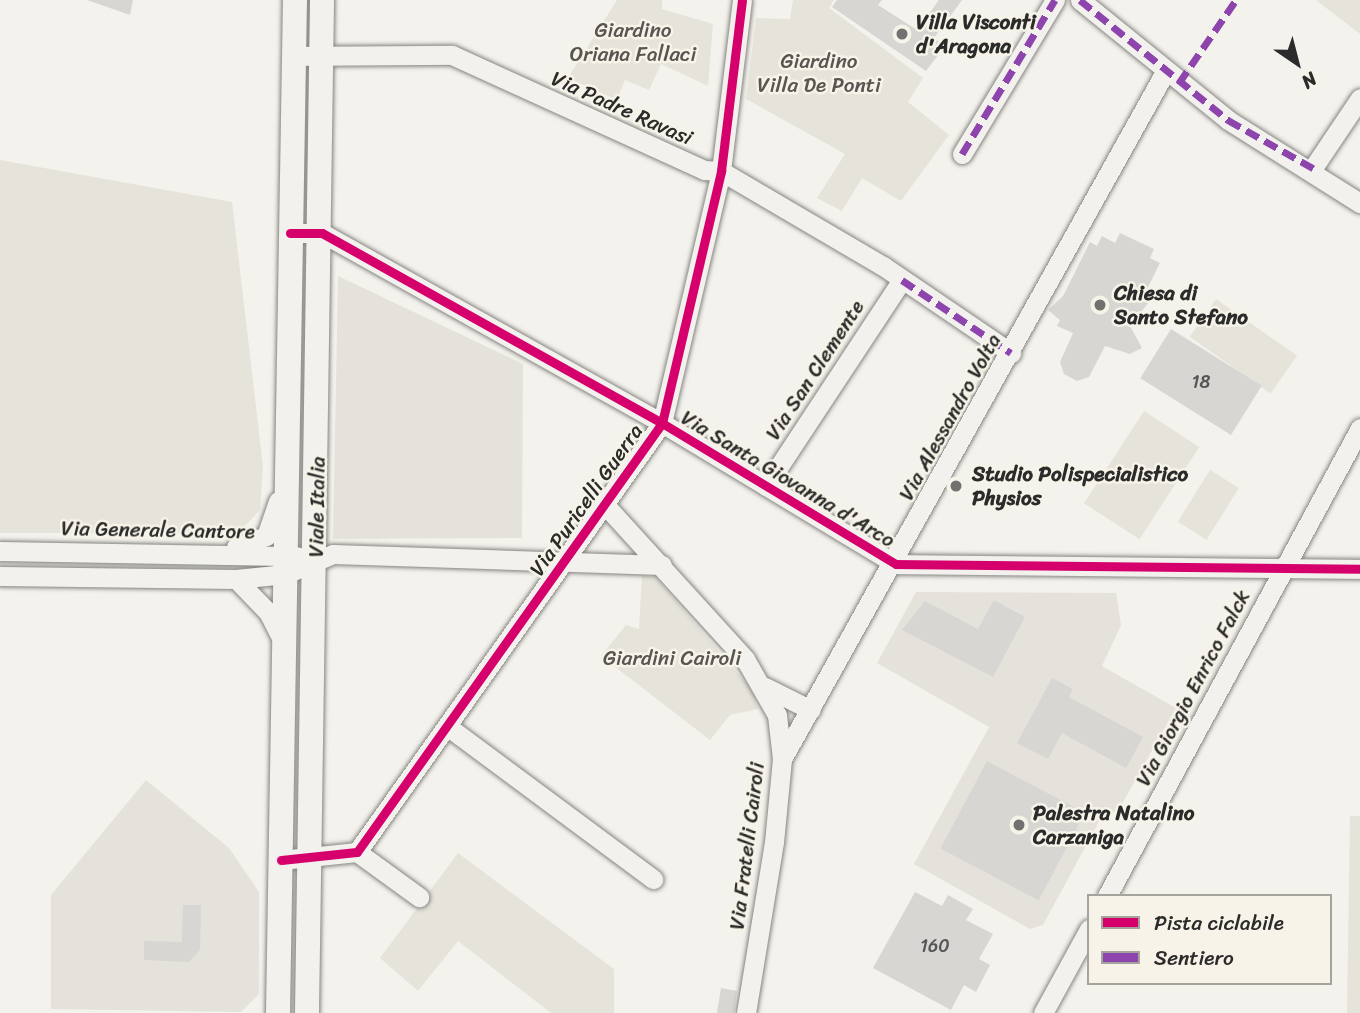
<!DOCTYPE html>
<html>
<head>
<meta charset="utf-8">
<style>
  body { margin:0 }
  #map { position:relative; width:1360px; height:1013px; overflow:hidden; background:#f4f2ec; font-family:Sriracha,sans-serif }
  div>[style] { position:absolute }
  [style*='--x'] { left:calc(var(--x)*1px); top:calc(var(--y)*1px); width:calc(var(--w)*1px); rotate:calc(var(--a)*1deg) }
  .built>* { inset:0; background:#e5e2db }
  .green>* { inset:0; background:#e6e3da; transform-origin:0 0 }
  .building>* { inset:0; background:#d7d6d2; transform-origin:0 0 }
  .roads { filter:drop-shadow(0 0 2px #858582) drop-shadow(0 0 2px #858582) }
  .minor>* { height:19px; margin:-9.5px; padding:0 9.5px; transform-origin:9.5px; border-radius:9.5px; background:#f2f1ed }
  .major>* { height:24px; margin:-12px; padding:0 12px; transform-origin:12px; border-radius:12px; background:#f2f1ed }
  .quiet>* { height:7px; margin-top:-3.5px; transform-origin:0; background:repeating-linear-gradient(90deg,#8e44ad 0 14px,transparent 0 21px) }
  .cycleway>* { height:9px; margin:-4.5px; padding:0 4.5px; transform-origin:4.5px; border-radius:4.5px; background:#d6006c }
  .dots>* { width:19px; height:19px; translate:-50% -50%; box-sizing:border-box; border:4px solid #f7f3e8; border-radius:50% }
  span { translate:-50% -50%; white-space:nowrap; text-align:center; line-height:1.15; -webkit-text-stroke:5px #f7f3e8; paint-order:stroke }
  .number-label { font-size:18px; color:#565655 }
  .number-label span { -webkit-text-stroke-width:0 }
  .poi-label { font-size:21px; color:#2b2b2b; font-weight:700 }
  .left { translate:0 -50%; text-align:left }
  .park-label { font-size:21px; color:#575653 }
  .street-label { font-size:21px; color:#2b2b2b }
  .legend { position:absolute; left:1087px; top:894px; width:245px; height:91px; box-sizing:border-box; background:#f7f3e8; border:2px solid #a5a39c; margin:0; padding:9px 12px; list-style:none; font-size:21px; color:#2b2b2b }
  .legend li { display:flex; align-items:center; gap:14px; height:35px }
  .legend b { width:35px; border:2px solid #a5a39c }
  .north { position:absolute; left:1262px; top:28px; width:70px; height:70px; -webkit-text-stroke:5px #f7f3e8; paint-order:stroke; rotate:145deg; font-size:19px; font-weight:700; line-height:28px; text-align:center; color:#2b2b2b }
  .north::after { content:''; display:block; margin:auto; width:24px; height:32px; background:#2b2b2b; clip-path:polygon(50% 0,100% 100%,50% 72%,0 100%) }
</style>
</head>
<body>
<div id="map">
  <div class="built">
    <i style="clip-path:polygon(338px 276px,523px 364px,522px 538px,333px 539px)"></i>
    <i style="clip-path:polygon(916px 592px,1116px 593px,1121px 625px,1102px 666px,1176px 708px,1118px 811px,1102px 816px,1043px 925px,1030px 929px,914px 864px,989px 727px,877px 663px)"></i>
    <i style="clip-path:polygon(146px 780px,229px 848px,259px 892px,259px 994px,241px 1012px,51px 1009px,51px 895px)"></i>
  </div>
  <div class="green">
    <i style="clip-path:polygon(617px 0,662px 0,662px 9px,713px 24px,708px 86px,661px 64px,649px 90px,625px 80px,617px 100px,568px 78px)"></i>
    <i style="clip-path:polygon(793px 0,834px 0,829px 8px,923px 78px,908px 102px,949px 135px,901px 201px,862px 178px,842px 211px,817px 198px,845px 154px,746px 99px,756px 18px,790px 19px)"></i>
    <i style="clip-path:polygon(1316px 0,1360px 0,1360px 34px)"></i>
    <i style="clip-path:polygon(0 160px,232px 202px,263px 466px,260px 510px,238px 533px,0 533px)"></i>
    <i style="left:1216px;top:299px;width:99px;height:46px;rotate:35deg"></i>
    <i style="left:1144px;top:411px;width:66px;height:110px;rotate:33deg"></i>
    <i style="left:1210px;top:470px;width:34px;height:61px;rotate:32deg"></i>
    <i style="clip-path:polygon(642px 575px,655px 577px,752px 690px,758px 709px,730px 715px,710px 740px,601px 656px,626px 625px,639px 629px)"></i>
    <i style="clip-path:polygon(1350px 816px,1360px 816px,1360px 1013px,1347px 1013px)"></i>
    <i style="clip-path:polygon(458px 853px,614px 969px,614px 1013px,551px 1013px,458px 941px,418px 991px,380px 958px)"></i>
  </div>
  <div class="building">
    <i style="clip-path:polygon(87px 0,133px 0,130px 15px)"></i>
    <i style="clip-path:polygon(837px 0,882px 0,878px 5px,917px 30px,939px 0,962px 0,934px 38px,945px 46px,926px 71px,832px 7px)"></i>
    <i style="clip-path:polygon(1120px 233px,1154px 249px,1150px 258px,1160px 263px,1147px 289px,1156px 293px,1130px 326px,1142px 348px,1130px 354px,1105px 346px,1089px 377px,1077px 381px,1064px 374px,1060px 362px,1073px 333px,1057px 326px,1060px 320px,1048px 310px,1063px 296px,1090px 242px,1097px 246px,1102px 236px,1115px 243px)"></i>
    <i style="left:1171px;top:329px;width:107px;height:58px;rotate:32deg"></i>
    <i style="clip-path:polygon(994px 600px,1025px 617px,993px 677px,902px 630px,925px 601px,978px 629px)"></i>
    <i style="clip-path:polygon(1052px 678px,1073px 689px,1069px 697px,1143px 737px,1126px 768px,1062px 733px,1048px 759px,1017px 743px)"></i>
    <i style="left:987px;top:761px;width:111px;height:99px;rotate:28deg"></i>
    <i style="clip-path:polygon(915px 892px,942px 906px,948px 895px,973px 909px,966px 920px,993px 934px,979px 959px,990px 965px,976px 992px,964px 985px,951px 1010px,873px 968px)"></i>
    <i style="clip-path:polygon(183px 905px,201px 905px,200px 950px,189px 962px,144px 960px,144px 941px,182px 942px)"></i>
    <i style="clip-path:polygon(721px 988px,737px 991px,734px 1013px,717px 1013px)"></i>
  </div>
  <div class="roads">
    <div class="minor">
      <i style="--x:1080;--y:0;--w:191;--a:39"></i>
      <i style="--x:1228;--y:120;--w:156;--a:32.2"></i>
      <i style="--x:295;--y:56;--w:157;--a:-0.4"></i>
      <i style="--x:452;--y:55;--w:277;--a:24.5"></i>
      <i style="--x:704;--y:170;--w:17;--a:3"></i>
      <i style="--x:721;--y:171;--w:188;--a:30.4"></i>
      <i style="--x:883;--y:266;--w:155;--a:34.2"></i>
      <i style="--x:962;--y:154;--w:180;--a:-58.9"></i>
      <i style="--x:1313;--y:168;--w:84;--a:-56.1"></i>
      <i style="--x:290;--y:233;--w:32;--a:0"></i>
      <i style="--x:322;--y:233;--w:389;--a:29.2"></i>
      <i style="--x:662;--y:423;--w:273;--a:31.1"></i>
      <i style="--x:896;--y:564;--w:464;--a:0.6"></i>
      <i style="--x:766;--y:486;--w:247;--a:-56.6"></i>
      <i style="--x:605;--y:505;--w:208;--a:47.7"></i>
      <i style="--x:745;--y:659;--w:64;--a:60.3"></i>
      <i style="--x:777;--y:715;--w:44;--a:83.5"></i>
      <i style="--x:782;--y:759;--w:83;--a:95.5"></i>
      <i style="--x:774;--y:842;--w:173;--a:99.3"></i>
      <i style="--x:236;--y:547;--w:32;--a:-20"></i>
      <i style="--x:266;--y:536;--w:37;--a:-71"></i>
      <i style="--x:0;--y:551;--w:297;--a:1"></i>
      <i style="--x:0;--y:576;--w:236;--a:0.7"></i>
      <i style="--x:236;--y:579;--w:50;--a:-5.7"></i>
      <i style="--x:286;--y:574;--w:51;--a:-23.1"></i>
      <i style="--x:333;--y:554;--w:329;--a:1.9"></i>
      <i style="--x:236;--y:579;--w:46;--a:45.9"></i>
      <i style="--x:268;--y:612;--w:34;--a:63"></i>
      <i style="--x:765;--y:687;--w:51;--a:26.6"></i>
      <i style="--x:447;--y:726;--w:257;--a:36.6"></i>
      <i style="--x:782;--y:759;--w:787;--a:-60.86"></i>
      <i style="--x:357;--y:852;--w:77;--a:36"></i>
      <i style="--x:281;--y:860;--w:76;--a:-6"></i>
      <i style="--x:357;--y:852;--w:526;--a:-54.59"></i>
      <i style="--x:662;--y:423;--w:259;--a:-76.8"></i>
      <i style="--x:721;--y:171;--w:172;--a:-83"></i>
      <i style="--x:1107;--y:896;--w:532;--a:-61.6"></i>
      <i style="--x:1043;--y:1013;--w:96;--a:-61.3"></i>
    </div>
    <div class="major">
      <i style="--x:278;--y:1013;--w:1013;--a:-89.04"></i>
      <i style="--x:307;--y:1013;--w:1013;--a:-89.15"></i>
    </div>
  </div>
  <div class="quiet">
    <i style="--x:1080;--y:0;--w:191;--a:39"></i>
    <i style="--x:1228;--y:120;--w:98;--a:29.5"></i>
    <i style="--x:1179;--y:83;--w:101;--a:-55.5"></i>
    <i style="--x:962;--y:154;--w:180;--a:-58.9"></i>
    <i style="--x:902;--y:280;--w:131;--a:33.8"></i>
  </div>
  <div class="cycleway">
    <i style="--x:290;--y:233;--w:32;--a:0"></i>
    <i style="--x:322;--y:233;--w:389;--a:29.2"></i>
    <i style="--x:662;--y:423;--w:273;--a:31.1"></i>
    <i style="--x:896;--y:564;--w:464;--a:0.6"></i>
    <i style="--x:281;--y:860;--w:76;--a:-6"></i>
    <i style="--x:357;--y:852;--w:526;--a:-54.59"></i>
    <i style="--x:662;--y:423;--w:259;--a:-76.8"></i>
    <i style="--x:721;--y:171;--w:172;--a:-83"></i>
  </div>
  <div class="dots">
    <i style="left:902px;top:34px;background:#71716f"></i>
    <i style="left:1100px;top:305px;background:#71716f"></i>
    <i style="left:956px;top:486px;background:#71716f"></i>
    <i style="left:1019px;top:825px;background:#71716f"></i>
  </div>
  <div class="number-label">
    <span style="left:1201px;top:382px">18</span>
    <span style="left:935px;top:946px">160</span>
  </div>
  <div class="poi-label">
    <span class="left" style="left:916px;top:34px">Villa Visconti<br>d'Aragona</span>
    <span class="left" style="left:1114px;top:305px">Chiesa di<br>Santo Stefano</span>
    <span class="left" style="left:972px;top:486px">Studio Polispecialistico<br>Physios</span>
    <span class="left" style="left:1033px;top:825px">Palestra Natalino<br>Carzaniga</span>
  </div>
  <div class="park-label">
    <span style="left:633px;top:42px">Giardino<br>Oriana Fallaci</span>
    <span style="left:819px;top:73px">Giardino<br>Villa De Ponti</span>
    <span style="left:672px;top:658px">Giardini Cairoli</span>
  </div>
  <div class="street-label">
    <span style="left:622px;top:108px;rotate:24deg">Via Padre Ravasi</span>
    <span style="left:815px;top:370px;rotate:-57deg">Via San Clemente</span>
    <span style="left:950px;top:417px;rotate:-61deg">Via Alessandro Volta</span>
    <span style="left:788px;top:479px;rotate:31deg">Via Santa Giovanna d'Arco</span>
    <span style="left:586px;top:500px;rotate:-55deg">Via Puricelli Guerra</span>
    <span style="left:317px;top:507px;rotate:-89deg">Viale Italia</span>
    <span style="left:158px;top:530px;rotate:1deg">Via Generale Cantore</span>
    <span style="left:1193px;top:688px;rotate:-62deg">Via Giorgio Enrico Falck</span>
    <span style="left:747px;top:846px;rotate:-83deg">Via Fratelli Cairoli</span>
  </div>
  <ul class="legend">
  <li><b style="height:9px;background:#d6006c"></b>Pista ciclabile</li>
  <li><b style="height:9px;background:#8e44ad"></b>Sentiero</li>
  </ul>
  <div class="north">N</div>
</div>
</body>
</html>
